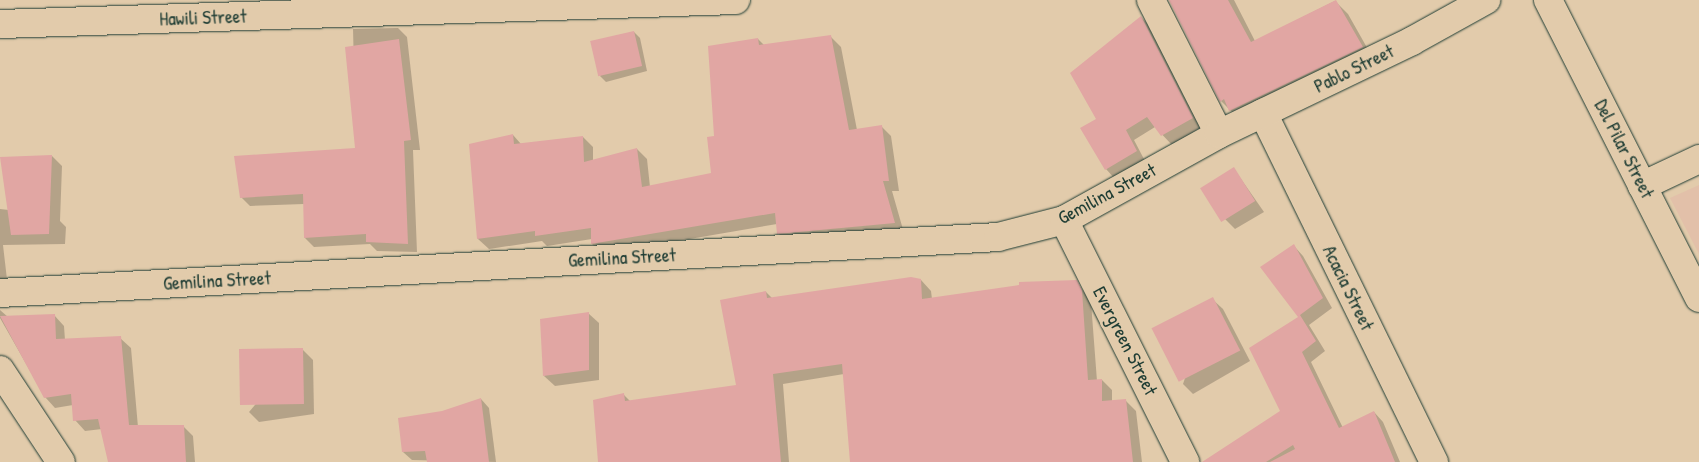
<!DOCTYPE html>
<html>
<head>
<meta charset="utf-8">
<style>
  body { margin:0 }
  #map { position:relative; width:1699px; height:462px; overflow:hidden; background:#e2cbab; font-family:"Patrick Hand",sans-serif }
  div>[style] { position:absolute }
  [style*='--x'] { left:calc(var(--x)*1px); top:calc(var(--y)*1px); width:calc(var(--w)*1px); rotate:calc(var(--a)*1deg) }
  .built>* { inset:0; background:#e2c0a9 }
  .shadow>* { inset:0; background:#0003 }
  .building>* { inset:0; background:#e1a6a3; transform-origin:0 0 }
  .roads { filter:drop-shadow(0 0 1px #1f3d34) drop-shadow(0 0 1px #1f3d34) }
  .minor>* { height:28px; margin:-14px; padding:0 14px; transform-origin:14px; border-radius:14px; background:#e2cbab }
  span { translate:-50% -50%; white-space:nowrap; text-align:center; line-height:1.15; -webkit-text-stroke:5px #e2cbab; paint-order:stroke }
  .street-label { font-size:19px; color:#1f3d34 }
</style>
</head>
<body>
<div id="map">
  <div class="built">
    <i style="clip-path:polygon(1699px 185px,1699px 254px,1670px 198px)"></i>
  </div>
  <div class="shadow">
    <i style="clip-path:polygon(1170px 0,1234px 0,1255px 41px,1335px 1px,1348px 14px,1374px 60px,1242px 122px,1221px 101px)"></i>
    <i style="clip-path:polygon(1141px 17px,1150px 26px,1202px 127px,1172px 145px,1155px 127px,1134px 140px,1145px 161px,1115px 179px,1106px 169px,1097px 119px)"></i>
    <i style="clip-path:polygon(398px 28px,407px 37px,420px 150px,413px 150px,417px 252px,377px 251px,370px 244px,314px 247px,305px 238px,304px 204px,250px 206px,241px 197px,356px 149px,353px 29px)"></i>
    <i style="clip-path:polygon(634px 32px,640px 38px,647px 71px,606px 82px,600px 76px)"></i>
    <i style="clip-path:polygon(831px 37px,841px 47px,857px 130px,881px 126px,891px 136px,899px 191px,892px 191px,904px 233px,788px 243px,778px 233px,777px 224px,602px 254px,592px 244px,592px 239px,547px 246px,542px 241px,489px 249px,478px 239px,470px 145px,513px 135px,521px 144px,583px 137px,593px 147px,593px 161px,637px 149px,647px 159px,650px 187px,712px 174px,715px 137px,758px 39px,765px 46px)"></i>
    <i style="clip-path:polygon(52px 156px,62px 166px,60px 221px,66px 227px,65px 244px,3px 245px,8px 288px,0 293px,0 209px,9px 210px)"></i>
    <i style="clip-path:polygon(1234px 169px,1264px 212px,1235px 229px,1225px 219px)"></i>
    <i style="clip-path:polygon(1294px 246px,1303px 256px,1332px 308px,1309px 325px,1325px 351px,1311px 362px,1343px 428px,1374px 412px,1383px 422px,1400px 462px,1204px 462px,1281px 412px,1300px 317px)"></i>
    <i style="clip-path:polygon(921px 280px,931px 291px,932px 299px,1076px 281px,1091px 302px,1097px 381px,1102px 380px,1112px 390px,1112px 402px,1126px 401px,1136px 411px,1142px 462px,852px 462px,844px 374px,783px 384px,789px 462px,599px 462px,624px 395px,631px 402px,737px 386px,766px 292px,773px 299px)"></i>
    <i style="clip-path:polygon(1212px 299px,1223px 309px,1250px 361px,1193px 394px,1183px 384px)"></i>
    <i style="clip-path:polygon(0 310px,8px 317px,54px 315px,64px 326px,65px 340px,120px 338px,131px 348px,138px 427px,183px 426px,193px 436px,195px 462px,109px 462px,102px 429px,85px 431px,75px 420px,73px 405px,55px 408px,45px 397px,0 318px)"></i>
    <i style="clip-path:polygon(588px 313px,599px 323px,599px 380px,555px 386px,544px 376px)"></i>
    <i style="clip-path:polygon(302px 349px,313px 360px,314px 414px,259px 422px,249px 412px)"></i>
    <i style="clip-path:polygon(481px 399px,489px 408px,496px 462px,412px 460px,403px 452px,442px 412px)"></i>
  </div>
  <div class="building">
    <i style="clip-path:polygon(1169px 0,1228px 0,1251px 42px,1336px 0,1363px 47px,1229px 111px,1224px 99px,1220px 102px)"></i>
    <i style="clip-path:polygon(1141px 16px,1193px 118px,1161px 136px,1147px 117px,1126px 130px,1137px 151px,1105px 170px,1080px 128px,1096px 119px,1070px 73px)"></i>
    <i style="left:634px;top:31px;width:36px;height:45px;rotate:77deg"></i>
    <i style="clip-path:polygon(831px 35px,849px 130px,882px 125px,889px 181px,883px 181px,895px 223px,777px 234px,775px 213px,591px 244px,591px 228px,535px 236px,535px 231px,477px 239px,469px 144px,513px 134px,514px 144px,583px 136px,584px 162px,637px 148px,642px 187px,711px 173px,707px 137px,714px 136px,708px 46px,758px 38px,759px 45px)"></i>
    <i style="clip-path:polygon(399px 39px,411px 140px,404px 141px,408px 244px,366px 242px,366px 234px,304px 238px,303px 194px,240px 198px,234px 156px,355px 148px,345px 47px)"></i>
    <i style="clip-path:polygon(52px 155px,49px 234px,11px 235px,0 157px)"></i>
    <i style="left:1234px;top:167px;width:40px;height:40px;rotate:58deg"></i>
    <i style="clip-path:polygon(1294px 244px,1323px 298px,1300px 315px,1316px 341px,1302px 352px,1339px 428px,1374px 411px,1395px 462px,1270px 462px,1295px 449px,1293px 445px,1266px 462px,1202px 462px,1280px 411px,1249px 348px,1298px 317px,1260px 267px)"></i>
    <i style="clip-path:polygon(911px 277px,921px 279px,922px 299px,1019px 285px,1019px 282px,1077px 280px,1082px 290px,1088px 380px,1102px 379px,1102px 401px,1126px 399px,1133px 462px,850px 462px,842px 364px,773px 374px,781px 462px,598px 462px,593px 400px,624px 393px,625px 401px,736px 385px,720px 300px,766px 291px,767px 298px)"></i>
    <i style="left:1213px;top:297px;width:60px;height:69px;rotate:63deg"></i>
    <i style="clip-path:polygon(589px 312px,589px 370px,543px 376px,540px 319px)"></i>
    <i style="clip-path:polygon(55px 314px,56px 339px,121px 336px,129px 425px,184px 425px,186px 462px,108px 462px,98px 419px,73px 421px,71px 394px,44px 398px,0 316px)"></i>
    <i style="left:303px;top:348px;width:56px;height:64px;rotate:89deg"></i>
    <i style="clip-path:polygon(481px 398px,489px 462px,427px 462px,425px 451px,402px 452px,398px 418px,442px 411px)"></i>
  </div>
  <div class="roads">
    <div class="minor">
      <i style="--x:1151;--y:0;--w:150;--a:63.1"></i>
      <i style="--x:1548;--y:0;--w:334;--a:63.1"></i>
      <i style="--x:0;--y:24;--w:736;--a:-1.87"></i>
      <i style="--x:1263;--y:113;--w:389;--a:63.9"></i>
      <i style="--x:1642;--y:186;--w:63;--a:-25.3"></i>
      <i style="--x:1064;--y:220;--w:271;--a:63.4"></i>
      <i style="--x:0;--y:293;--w:1000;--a:-3.21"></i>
      <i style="--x:998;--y:237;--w:68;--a:-14.4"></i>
      <i style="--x:1064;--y:220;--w:177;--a:-29"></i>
      <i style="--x:1219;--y:134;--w:214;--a:-25.7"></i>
      <i style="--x:1412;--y:41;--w:85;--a:-29"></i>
      <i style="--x:0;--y:370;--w:110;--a:56.5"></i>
    </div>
  </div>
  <div class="street-label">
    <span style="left:203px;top:18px;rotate:-2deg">Hawili Street</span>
    <span style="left:1354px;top:69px;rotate:-26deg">Pablo Street</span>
    <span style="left:1624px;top:149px;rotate:63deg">Del Pilar Street</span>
    <span style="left:1107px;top:194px;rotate:-28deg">Gemilina Street</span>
    <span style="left:622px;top:258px;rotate:-3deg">Gemilina Street</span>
    <span style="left:217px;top:281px;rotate:-3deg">Gemilina Street</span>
    <span style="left:1348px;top:288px;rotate:64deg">Acacia Street</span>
    <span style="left:1125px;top:341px;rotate:63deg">Evergreen Street</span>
  </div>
</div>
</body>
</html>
